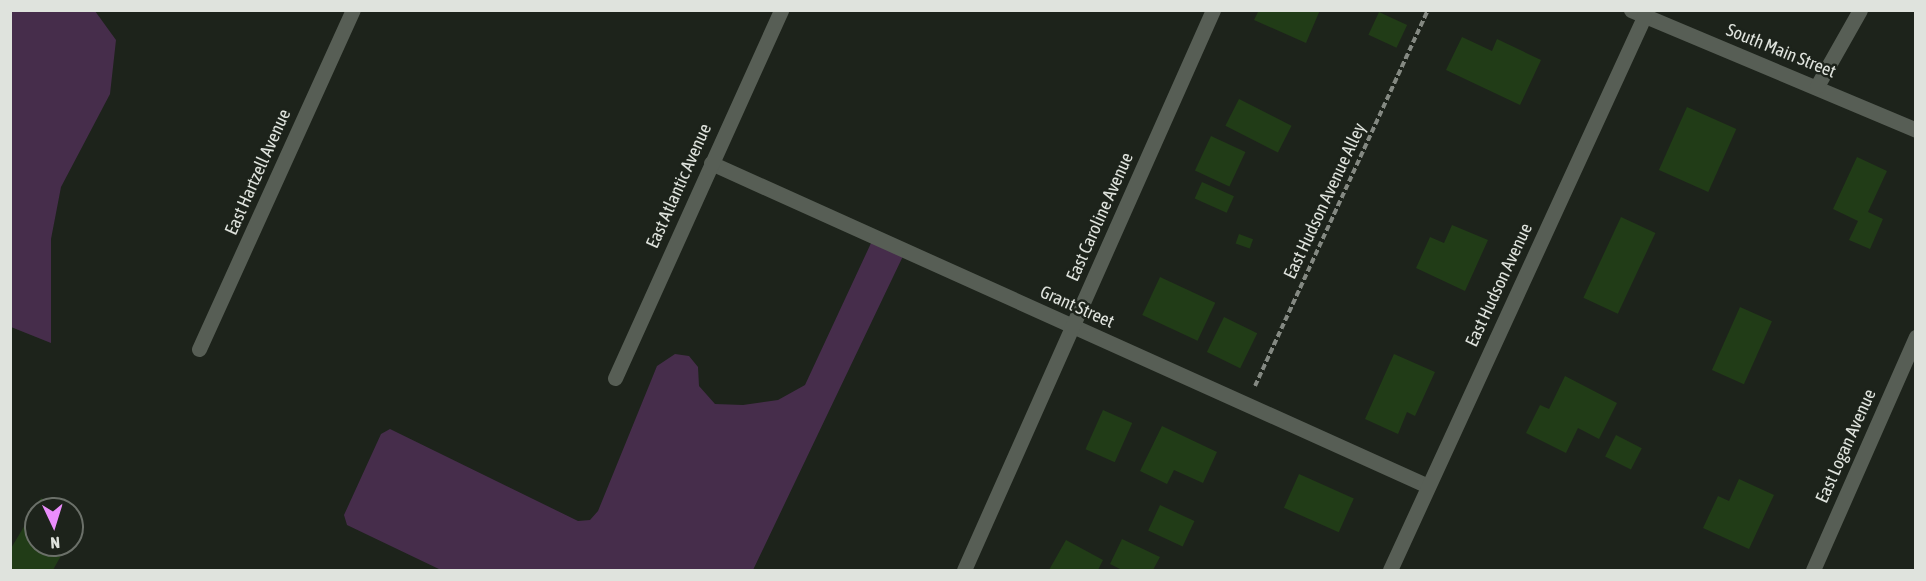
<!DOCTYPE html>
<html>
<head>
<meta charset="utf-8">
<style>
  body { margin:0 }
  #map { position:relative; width:1926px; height:581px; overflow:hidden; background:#1d231b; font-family:"Asap Condensed",sans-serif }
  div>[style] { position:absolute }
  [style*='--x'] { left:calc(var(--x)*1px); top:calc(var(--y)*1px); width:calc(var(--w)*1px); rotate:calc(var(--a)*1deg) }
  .green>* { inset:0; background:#462d4b }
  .building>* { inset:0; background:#213c17; transform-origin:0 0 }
  .path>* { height:4px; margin-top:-2px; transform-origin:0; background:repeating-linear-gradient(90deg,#848982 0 6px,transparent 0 9px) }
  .street>* { height:15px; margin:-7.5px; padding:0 7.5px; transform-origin:7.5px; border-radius:7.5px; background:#575e55 }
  span { translate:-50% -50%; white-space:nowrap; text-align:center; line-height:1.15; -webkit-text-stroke:5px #1d231b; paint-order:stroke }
  .street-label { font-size:18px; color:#dfe3dd }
  .frame { position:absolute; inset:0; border:12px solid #dfe3dd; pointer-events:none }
  .north { position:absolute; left:24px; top:497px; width:60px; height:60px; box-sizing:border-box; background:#1d231b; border:2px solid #6b7069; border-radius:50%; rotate:176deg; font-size:16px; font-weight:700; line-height:24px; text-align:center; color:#dfe3dd }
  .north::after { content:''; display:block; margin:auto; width:21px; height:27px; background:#eb8dfc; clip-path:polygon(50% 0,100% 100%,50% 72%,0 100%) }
</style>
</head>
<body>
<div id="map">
  <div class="green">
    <i style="clip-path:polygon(10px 11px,95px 11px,116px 40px,110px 94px,61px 187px,51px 239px,51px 343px,11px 327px)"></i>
    <i style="clip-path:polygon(872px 241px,904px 254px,753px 570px,441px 570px,347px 525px,344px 515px,381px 434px,390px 429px,578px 521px,590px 520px,598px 511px,657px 366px,675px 354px,689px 356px,698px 367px,699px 386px,715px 404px,743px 405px,778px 400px,805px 385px)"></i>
  </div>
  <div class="building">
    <i style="clip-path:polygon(1259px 10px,1320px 10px,1306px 43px,1254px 20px)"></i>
    <i style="left:1379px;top:12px;width:31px;height:25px;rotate:25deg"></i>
    <i style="clip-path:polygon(1462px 37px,1492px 51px,1497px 39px,1541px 60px,1520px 105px,1446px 70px)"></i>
    <i style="left:1239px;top:99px;width:59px;height:30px;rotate:27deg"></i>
    <i style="left:1687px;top:107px;width:54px;height:69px;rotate:24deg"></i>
    <i style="left:1211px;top:136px;width:38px;height:38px;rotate:25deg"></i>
    <i style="clip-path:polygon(1857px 157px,1887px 171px,1868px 212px,1883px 219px,1870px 249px,1849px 240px,1858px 221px,1833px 209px)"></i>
    <i style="left:1202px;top:182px;width:35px;height:18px;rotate:24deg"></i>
    <i style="left:1621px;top:217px;width:38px;height:89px;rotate:25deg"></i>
    <i style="clip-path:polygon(1452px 225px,1488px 240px,1465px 291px,1416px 268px,1430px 237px,1444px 243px)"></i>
    <i style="left:1239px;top:234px;width:15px;height:10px;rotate:20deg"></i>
    <i style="left:1160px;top:277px;width:61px;height:42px;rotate:25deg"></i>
    <i style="left:1740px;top:307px;width:35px;height:69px;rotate:24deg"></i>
    <i style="left:1224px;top:317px;width:37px;height:39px;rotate:26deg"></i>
    <i style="clip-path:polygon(1394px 354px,1435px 372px,1415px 416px,1407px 412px,1398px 434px,1365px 419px)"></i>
    <i style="clip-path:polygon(1565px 376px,1617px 403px,1599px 439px,1578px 428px,1566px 453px,1526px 433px,1540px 405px,1549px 409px)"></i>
    <i style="left:1103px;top:410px;width:32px;height:43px;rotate:24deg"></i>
    <i style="clip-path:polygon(1162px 426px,1217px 452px,1203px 483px,1174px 470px,1167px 484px,1140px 471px)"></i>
    <i style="left:1616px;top:435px;width:29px;height:24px;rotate:27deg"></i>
    <i style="left:1299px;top:474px;width:60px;height:37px;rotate:24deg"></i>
    <i style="clip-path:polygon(1739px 479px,1774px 495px,1749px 549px,1703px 528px,1718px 496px,1729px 501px)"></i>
    <i style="clip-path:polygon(41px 498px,59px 509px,36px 509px,36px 545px,67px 545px,53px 570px,10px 570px,10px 550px)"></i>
    <i style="left:1160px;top:505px;width:38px;height:28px;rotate:25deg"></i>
    <i style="clip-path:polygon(72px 516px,81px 522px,72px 537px)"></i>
    <i style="clip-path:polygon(1122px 539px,1160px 557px,1153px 570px,1122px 570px,1110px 564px)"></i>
    <i style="clip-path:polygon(1066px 540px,1103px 560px,1098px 570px,1049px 570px)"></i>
  </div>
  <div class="path">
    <i style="--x:1255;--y:386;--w:414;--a:-65.3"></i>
  </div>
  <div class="street">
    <i style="--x:1631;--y:10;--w:309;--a:22.8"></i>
    <i style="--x:1817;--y:86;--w:87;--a:-60.5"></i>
    <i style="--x:711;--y:163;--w:786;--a:24.25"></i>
    <i style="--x:199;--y:349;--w:372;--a:-65.6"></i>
    <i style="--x:615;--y:378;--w:404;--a:-65.7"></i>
    <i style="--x:964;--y:570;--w:613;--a:-66.03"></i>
    <i style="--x:1390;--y:570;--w:609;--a:-65.33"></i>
    <i style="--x:1813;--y:570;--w:255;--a:-66.2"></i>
  </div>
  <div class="street-label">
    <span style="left:1781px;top:51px;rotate:22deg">South Main Street</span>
    <span style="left:258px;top:172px;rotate:-66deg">East Hartzell Avenue</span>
    <span style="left:679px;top:186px;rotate:-66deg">East Atlantic Avenue</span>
    <span style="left:1325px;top:201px;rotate:-65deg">East Hudson Avenue Alley</span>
    <span style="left:1100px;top:217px;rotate:-66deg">East Caroline Avenue</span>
    <span style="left:1499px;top:285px;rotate:-65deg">East Hudson Avenue</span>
    <span style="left:1077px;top:307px;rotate:24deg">Grant Street</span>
    <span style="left:1846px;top:446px;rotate:-66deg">East Logan Avenue</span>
  </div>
  <div class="frame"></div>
  <div class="north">N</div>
</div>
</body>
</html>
